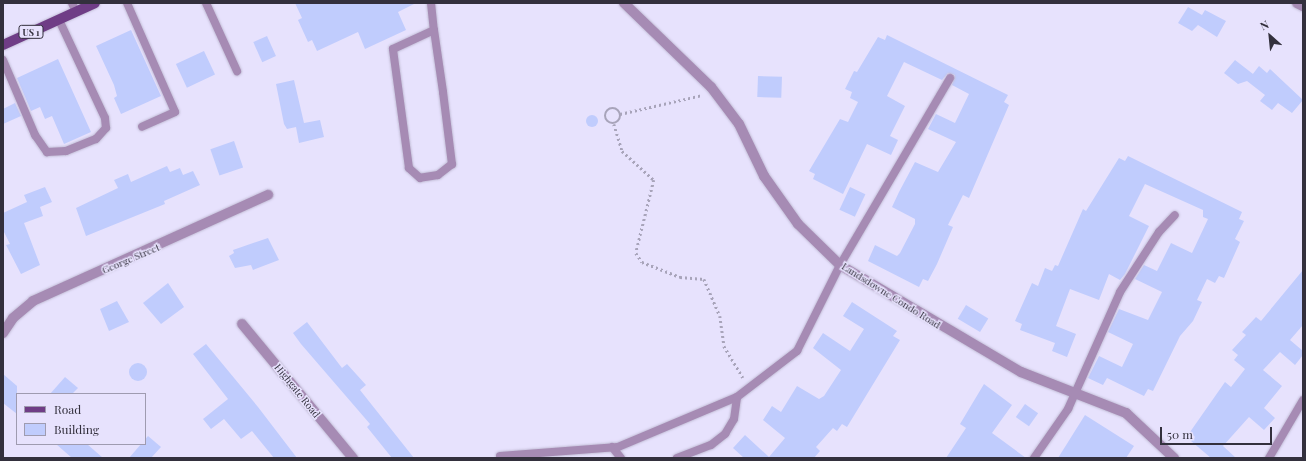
<!DOCTYPE html>
<html>
<head>
<meta charset="utf-8">
<style>
  body { margin:0 }
  #map { position:relative; width:1306px; height:461px; overflow:hidden; background:#e7e2fd; font-family:"Playfair Display",serif }
  div>[style] { position:absolute }
  [style*='--x'] { left:calc(var(--x)*1px); top:calc(var(--y)*1px); width:calc(var(--w)*1px); rotate:calc(var(--a)*1deg) }
  .building>* { inset:0; background:#c0ccfd; transform-origin:0 0 }
  .round { border-radius:50% }
  .path>* { height:2.5px; margin-top:-1.25px; transform-origin:0; background:repeating-linear-gradient(90deg,#a8a4ba 0 2px,transparent 0 5px) }
  .path>.ring { margin:-1.25px; padding:0; box-sizing:content-box; background:none; border:2.5px solid #a8a4ba; border-radius:50% }
  .roads { filter:drop-shadow(0 0 1px #c3bed7) drop-shadow(0 0 1px #c3bed7) }
  .lane>* { height:8px; margin:-4px; padding:0 4px; transform-origin:4px; border-radius:4px; background:#a68bb4 }
  .street>* { height:10px; margin:-5px; padding:0 5px; transform-origin:5px; border-radius:5px; background:#a68bb4 }
  .primary>* { height:10px; margin:-5px; padding:0 5px; transform-origin:5px; border-radius:5px; background:#6f3d86 }
  span { translate:-50% -50%; white-space:nowrap; text-align:center; line-height:1.15; -webkit-text-stroke:3px #e7e2fd; paint-order:stroke }
  .shield-label span { padding:1px 3px; background:#e7e2fd; border:1px solid; border-radius:3px; -webkit-text-stroke-width:0 }
  .shield-label { font-size:9px; color:#33303d; font-weight:700 }
  .street-label { font-size:10px; color:#33303d }
  .frame { position:absolute; inset:0; border:4px solid #33303d; pointer-events:none }
  .legend { position:absolute; left:16px; top:393px; width:130px; height:52px; box-sizing:border-box; background:#e7e2fd; border:1px solid #9f9bb0; margin:0; padding:5px 7px; list-style:none; font-size:12px; color:#33303d }
  .legend li { display:flex; align-items:center; gap:8px; height:20px }
  .legend b { width:20px; border:1px solid #9f9bb0 }
  .north { position:absolute; left:1250px; top:16px; width:40px; height:40px; -webkit-text-stroke:3px #e7e2fd; paint-order:stroke; rotate:333deg; font-size:11px; font-weight:700; line-height:16px; text-align:center; color:#33303d }
  .north::after { content:''; display:block; margin:auto; width:14px; height:18px; background:#33303d; clip-path:polygon(50% 0,100% 100%,50% 72%,0 100%) }
  .scale { position:absolute; left:1160px; top:427px; width:112px; height:18px; box-sizing:border-box; border:2px solid #33303d; border-top:0; padding-left:5px; font-size:12px; line-height:14px; white-space:nowrap; color:#33303d; -webkit-text-stroke:3px #e7e2fd; paint-order:stroke }
</style>
</head>
<body>
<div id="map">
  <div class="building">
    <i style="clip-path:polygon(295px 3px,416px 3px,398px 12px,406px 30px,365px 49px,358px 32px,317px 51px,312px 40px,308px 42px,298px 20px,302px 18px)"></i>
    <i style="clip-path:polygon(1188px 7px,1202px 15px,1205px 10px,1226px 21px,1217px 37px,1198px 25px,1192px 31px,1178px 23px)"></i>
    <i style="clip-path:polygon(131px 30px,161px 96px,121px 114px,114px 98px,117px 96px,114px 85px,96px 46px)"></i>
    <i style="clip-path:polygon(887px 35px,1008px 95px,1004px 102px,1009px 105px,969px 198px,963px 195px,948px 225px,953px 227px,937px 264px,928px 281px,923px 279px,919px 287px,868px 261px,875px 245px,897px 256px,900px 253px,915px 224px,915px 219px,892px 207px,899px 192px,915px 162px,938px 172px,956px 142px,928px 129px,936px 114px,955px 123px,969px 94px,952px 85px,955px 75px,948px 73px,942px 80px,904px 62px,887px 96px,905px 106px,890px 136px,898px 140px,891px 155px,867px 144px,843px 194px,813px 179px,815px 174px,809px 171px,840px 119px,848px 122px,858px 102px,850px 98px,852px 92px,845px 89px,854px 71px,857px 72px,878px 37px,885px 40px)"></i>
    <i style="left:267px;top:36px;width:22px;height:15px;rotate:66deg"></i>
    <i style="left:204px;top:51px;width:26px;height:31px;rotate:65deg"></i>
    <i style="clip-path:polygon(58px 59px,91px 132px,64px 144px,52px 116px,45px 119px,40px 107px,31px 111px,17px 78px)"></i>
    <i style="clip-path:polygon(1235px 60px,1253px 74px,1249px 79px,1259px 66px,1267px 73px,1270px 69px,1303px 100px,1292px 113px,1278px 103px,1272px 110px,1260px 101px,1265px 95px,1247px 81px,1238px 84px,1224px 73px)"></i>
    <i style="left:758px;top:76px;width:24px;height:21px;rotate:2deg"></i>
    <i style="clip-path:polygon(294px 80px,304px 123px,320px 120px,324px 137px,299px 143px,296px 127px,287px 129px,284px 124px,276px 84px)"></i>
    <i style="clip-path:polygon(15px 103px,21px 116px,3px 124px,3px 109px)"></i>
    <i class="round" style="left:586px;top:115px;width:12px;height:12px"></i>
    <i style="left:234px;top:141px;width:28px;height:25px;rotate:71deg"></i>
    <i style="clip-path:polygon(1128px 156px,1242px 212px,1239px 219px,1244px 221px,1235px 239px,1240px 242px,1224px 278px,1219px 276px,1215px 283px,1207px 279px,1197px 300px,1202px 302px,1193px 321px,1180px 336px,1153px 391px,1148px 389px,1144px 396px,1107px 378px,1103px 385px,1088px 378px,1099px 356px,1122px 367px,1133px 344px,1108px 332px,1119px 309px,1148px 320px,1162px 292px,1135px 279px,1144px 265px,1157px 271px,1171px 243px,1192px 253px,1208px 219px,1203px 217px,1203px 210px,1145px 184px,1129px 216px,1149px 226px,1125px 274px,1120px 280px,1109px 274px,1099px 300px,1070px 289px,1056px 326px,1076px 334px,1067px 357px,1052px 351px,1055px 343px,1020px 330px,1022px 324px,1015px 321px,1032px 283px,1038px 286px,1045px 268px,1052px 271px,1055px 265px,1058px 266px,1083px 209px,1086px 211px,1119px 158px,1125px 161px)"></i>
    <i style="clip-path:polygon(167px 166px,170px 172px,180px 168px,183px 175px,193px 171px,200px 185px,164px 201px,165px 204px,86px 236px,76px 208px,118px 188px,114px 180px,128px 174px,131px 182px)"></i>
    <i style="clip-path:polygon(45px 187px,52px 202px,40px 207px,43px 216px,24px 223px,40px 265px,21px 274px,6px 245px,10px 244px,3px 230px,3px 213px,27px 202px,24px 195px)"></i>
    <i style="left:850px;top:187px;width:17px;height:25px;rotate:25deg"></i>
    <i style="clip-path:polygon(268px 238px,279px 260px,253px 270px,251px 265px,235px 268px,229px 256px,234px 253px,233px 250px)"></i>
    <i style="clip-path:polygon(1303px 270px,1303px 325px,1290px 340px,1303px 351px,1303px 355px,1295px 365px,1280px 352px,1263px 370px,1282px 386px,1264px 408px,1275px 418px,1264px 430px,1249px 417px,1223px 446px,1236px 458px,1211px 458px,1191px 441px,1195px 437px,1190px 432px,1225px 382px,1231px 387px,1245px 369px,1234px 360px,1238px 355px,1232px 350px,1246px 335px,1242px 332px,1256px 317px,1261px 321px)"></i>
    <i style="clip-path:polygon(168px 283px,184px 307px,161px 324px,143px 303px)"></i>
    <i style="clip-path:polygon(117px 301px,129px 322px,109px 331px,100px 309px)"></i>
    <i style="clip-path:polygon(852px 302px,897px 331px,893px 336px,900px 340px,847px 427px,842px 424px,837px 431px,833px 428px,816px 447px,820px 451px,814px 458px,744px 458px,733px 448px,745px 435px,769px 457px,785px 438px,763px 420px,772px 406px,781px 412px,797px 386px,819px 399px,824px 396px,841px 370px,813px 348px,823px 333px,850px 351px,864px 329px,843px 316px)"></i>
    <i style="left:966px;top:305px;width:26px;height:16px;rotate:31deg"></i>
    <i style="clip-path:polygon(307px 322px,342px 368px,347px 364px,366px 385px,360px 390px,414px 458px,392px 458px,367px 427px,370px 424px,301px 344px,293px 333px)"></i>
    <i style="clip-path:polygon(206px 344px,258px 407px,297px 458px,274px 458px,252px 431px,241px 439px,224px 419px,211px 429px,203px 419px,228px 399px,193px 354px)"></i>
    <i class="round" style="left:129px;top:363px;width:18px;height:18px"></i>
    <i style="clip-path:polygon(3px 374px,17px 386px,17px 414px,3px 403px)"></i>
    <i style="clip-path:polygon(65px 377px,78px 388px,72px 394px,50px 394px)"></i>
    <i style="clip-path:polygon(984px 384px,1012px 405px,992px 433px,1026px 458px,946px 458px,966px 428px,960px 424px)"></i>
    <i style="left:1025px;top:404px;width:16px;height:16px;rotate:35deg"></i>
    <i style="clip-path:polygon(1085px 415px,1134px 446px,1126px 458px,1058px 458px)"></i>
    <i style="clip-path:polygon(148px 436px,161px 447px,151px 458px,129px 458px)"></i>
    <i style="clip-path:polygon(56px 444px,87px 444px,103px 458px,72px 458px)"></i>
  </div>
  <div class="path">
    <i class="ring" style="left:605px;top:108px;width:13.5px;height:13.5px"></i>
    <i style="--x:620;--y:114;--w:84;--a:-13"></i>
    <i style="--x:614;--y:124;--w:28;--a:73"></i>
    <i style="--x:622;--y:151;--w:43;--a:42.2"></i>
    <i style="--x:654;--y:180;--w:75;--a:103.9"></i>
    <i style="--x:636;--y:253;--w:11;--a:56"></i>
    <i style="--x:642;--y:262;--w:41;--a:21.5"></i>
    <i style="--x:680;--y:277;--w:24;--a:5"></i>
    <i style="--x:704;--y:279;--w:40;--a:66.6"></i>
    <i style="--x:720;--y:316;--w:30;--a:82"></i>
    <i style="--x:724;--y:346;--w:37;--a:59"></i>
  </div>
  <div class="roads">
    <div class="lane">
      <i style="--x:72;--y:3;--w:10;--a:66"></i>
      <i style="--x:127;--y:3;--w:119;--a:66.2"></i>
      <i style="--x:175;--y:112;--w:36;--a:156"></i>
      <i style="--x:206;--y:3;--w:75;--a:65.5"></i>
      <i style="--x:431;--y:3;--w:27;--a:84"></i>
      <i style="--x:434;--y:30;--w:63;--a:81.7"></i>
      <i style="--x:443;--y:92;--w:73;--a:82.9"></i>
      <i style="--x:452;--y:164;--w:18;--a:142"></i>
      <i style="--x:438;--y:175;--w:18;--a:171"></i>
      <i style="--x:420;--y:178;--w:15;--a:-138"></i>
      <i style="--x:409;--y:168;--w:120;--a:-97.7"></i>
      <i style="--x:393;--y:49;--w:45;--a:-24.9"></i>
      <i style="--x:3;--y:60;--w:82;--a:66.9"></i>
      <i style="--x:35;--y:135;--w:21;--a:55"></i>
      <i style="--x:47;--y:152;--w:19;--a:-3"></i>
      <i style="--x:66;--y:151;--w:32;--a:-22"></i>
      <i style="--x:96;--y:139;--w:15;--a:-48"></i>
      <i style="--x:106;--y:128;--w:10;--a:-96"></i>
      <i style="--x:105;--y:118;--w:108;--a:-115.1"></i>
      <i style="--x:612;--y:447;--w:14;--a:51"></i>
      <i style="--x:500;--y:456;--w:118;--a:-4.4"></i>
      <i style="--x:618;--y:447;--w:129;--a:-22.8"></i>
      <i style="--x:737;--y:397;--w:76;--a:-37.5"></i>
      <i style="--x:797;--y:351;--w:96;--a:-63.4"></i>
      <i style="--x:840;--y:265;--w:217;--a:-59.5"></i>
      <i style="--x:677;--y:458;--w:36;--a:-21"></i>
      <i style="--x:711;--y:445;--w:18;--a:-38"></i>
      <i style="--x:725;--y:434;--w:17;--a:-59"></i>
      <i style="--x:734;--y:419;--w:22;--a:-82"></i>
      <i style="--x:1034;--y:458;--w:60;--a:-55.2"></i>
      <i style="--x:1068;--y:409;--w:128;--a:-66"></i>
      <i style="--x:1120;--y:292;--w:72;--a:-57"></i>
      <i style="--x:1159;--y:232;--w:23;--a:-47"></i>
      <i style="--x:1269;--y:458;--w:67;--a:-59.6"></i>
    </div>
    <div class="street">
      <i style="--x:624;--y:3;--w:121;--a:44"></i>
      <i style="--x:711;--y:87;--w:46;--a:52.9"></i>
      <i style="--x:739;--y:124;--w:58;--a:64.3"></i>
      <i style="--x:764;--y:176;--w:59;--a:54.7"></i>
      <i style="--x:798;--y:224;--w:59;--a:44.3"></i>
      <i style="--x:840;--y:265;--w:210;--a:30.6"></i>
      <i style="--x:1021;--y:372;--w:113;--a:21.3"></i>
      <i style="--x:1126;--y:413;--w:66;--a:43.2"></i>
      <i style="--x:1297;--y:3;--w:7;--a:27"></i>
      <i style="--x:242;--y:324;--w:174;--a:50.4"></i>
      <i style="--x:3;--y:333;--w:18;--a:-56"></i>
      <i style="--x:13;--y:318;--w:26;--a:-40"></i>
      <i style="--x:33;--y:301;--w:258;--a:-24.3"></i>
    </div>
    <div class="primary">
      <i style="--x:3;--y:45;--w:101;--a:-24.5"></i>
    </div>
  </div>
  <div class="shield-label">
    <span style="left:31px;top:32px">US 1</span>
  </div>
  <div class="street-label">
    <span style="left:131px;top:259px;rotate:-23deg">George Street</span>
    <span style="left:891px;top:296px;rotate:32deg">Landsdowne Condo Road</span>
    <span style="left:297px;top:391px;rotate:51deg">Highgate Road</span>
  </div>
  <div class="frame"></div>
  <ul class="legend">
  <li><b style="height:5px;background:#6f3d86"></b>Road</li>
  <li><b style="height:11px;background:#c0ccfd"></b>Building</li>
  </ul>
  <div class="north">N</div>
  <div class="scale">50 m</div>
</div>
</body>
</html>
